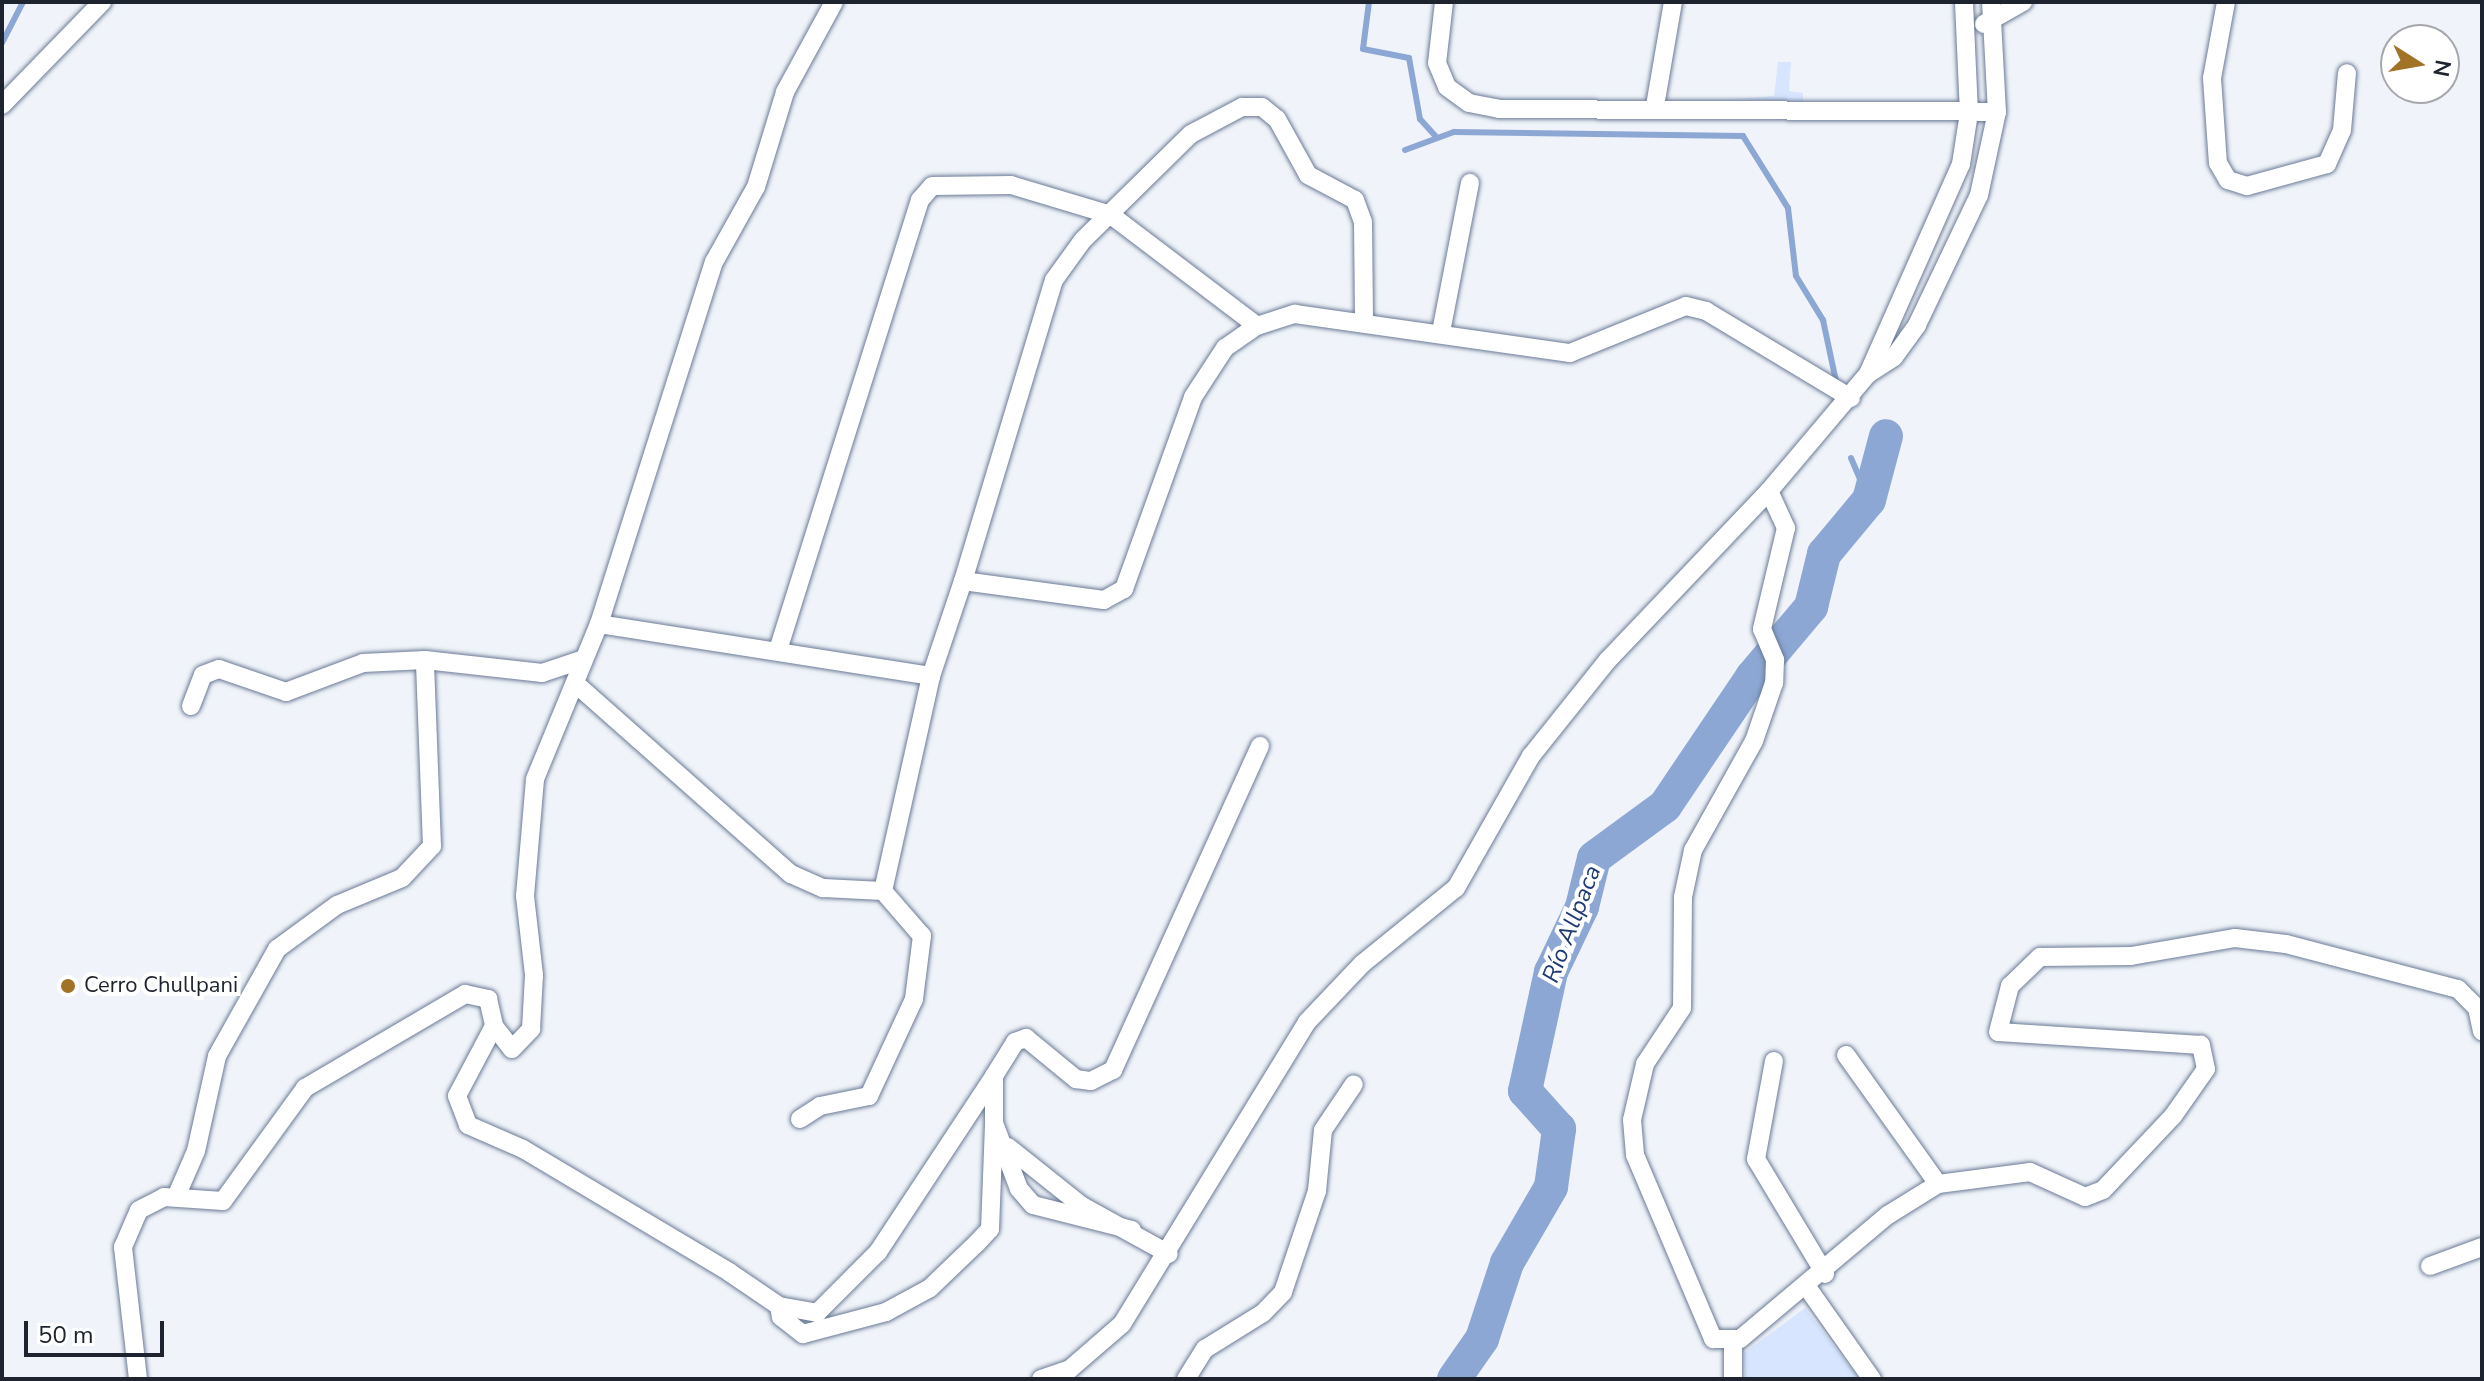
<!DOCTYPE html>
<html>
<head>
<meta charset="utf-8">
<style>
  body { margin:0 }
  #map { position:relative; width:2484px; height:1381px; overflow:hidden; background:#f0f4fa; font-family:"Nunito Sans",sans-serif }
  div>[style] { position:absolute }
  [style*='--x'] { left:calc(var(--x)*1px); top:calc(var(--y)*1px); width:calc(var(--w)*1px); rotate:calc(var(--a)*1deg) }
  .green>* { inset:0; background:#d7e5ff }
  .stream>* { height:6px; margin:-3px; padding:0 3px; transform-origin:3px; border-radius:3px; background:#8da7d4 }
  .river>* { height:34px; margin:-17px; padding:0 17px; transform-origin:17px; border-radius:17px; background:#8da7d4 }
  .roads { filter:drop-shadow(0 0 2px #6a7a96) drop-shadow(0 0 2px #6a7a96) }
  .street>* { height:18px; margin:-9px; padding:0 9px; transform-origin:9px; border-radius:9px; background:#fff }
  .dots>* { width:22px; height:22px; translate:-50% -50%; box-sizing:border-box; border:4px solid #fff; border-radius:50% }
  span { translate:-50% -50%; white-space:nowrap; text-align:center; line-height:1.15; -webkit-text-stroke:8px #fff; paint-order:stroke }
  .poi-label { font-size:22px; color:#1d242f }
  .left { translate:0 -50%; text-align:left }
  .water-label { font-size:24px; color:#1e3b73; font-style:italic }
  .frame { position:absolute; inset:0; border:4px solid #1d242f; pointer-events:none }
  .north { position:absolute; left:2380px; top:24px; width:80px; height:80px; box-sizing:border-box; background:#fff; border:2px solid #a5a7ac; border-radius:50%; rotate:101deg; font-size:22px; font-weight:700; line-height:32px; text-align:center; color:#1d242f }
  .north::after { content:''; display:block; margin:auto; width:28px; height:36px; background:#a27226; clip-path:polygon(50% 0,100% 100%,50% 72%,0 100%) }
  .scale { position:absolute; left:24px; top:1321px; width:140px; height:36px; box-sizing:border-box; border:4px solid #1d242f; border-top:0; padding-left:10px; font-size:24px; line-height:28px; white-space:nowrap; color:#1d242f; -webkit-text-stroke:6px #fff; paint-order:stroke }
</style>
</head>
<body>
<div id="map">
  <div class="green">
    <i style="clip-path:polygon(1778px 62px,1791px 62px,1789px 91px,1803px 93px,1803px 101px,1733px 99px,1774px 96px)"></i>
    <i style="clip-path:polygon(1805px 1308px,1859px 1379px,1745px 1379px,1744px 1353px)"></i>
  </div>
  <div class="stream">
    <i style="--x:1369;--y:2;--w:47;--a:97.3"></i>
    <i style="--x:1363;--y:49;--w:47;--a:11.1"></i>
    <i style="--x:1409;--y:58;--w:62;--a:79.8"></i>
    <i style="--x:1420;--y:119;--w:24;--a:48"></i>
    <i style="--x:2;--y:43;--w:46;--a:-62.9"></i>
    <i style="--x:1405;--y:150;--w:52;--a:-20.2"></i>
    <i style="--x:1454;--y:132;--w:289;--a:0.8"></i>
    <i style="--x:1743;--y:136;--w:85;--a:58"></i>
    <i style="--x:1788;--y:208;--w:68;--a:83.3"></i>
    <i style="--x:1796;--y:276;--w:52;--a:58.5"></i>
    <i style="--x:1823;--y:320;--w:67;--a:78"></i>
    <i style="--x:1851;--y:458;--w:46;--a:66.8"></i>
  </div>
  <div class="river">
    <i style="--x:1454;--y:1379;--w:49;--a:-55"></i>
    <i style="--x:1482;--y:1339;--w:80;--a:-71.8"></i>
    <i style="--x:1507;--y:1263;--w:88;--a:-59.9"></i>
    <i style="--x:1551;--y:1187;--w:59;--a:-82.1"></i>
    <i style="--x:1559;--y:1129;--w:51;--a:-131.8"></i>
    <i style="--x:1525;--y:1091;--w:122;--a:-77.7"></i>
    <i style="--x:1551;--y:972;--w:72;--a:-64.5"></i>
    <i style="--x:1582;--y:907;--w:50;--a:-76.2"></i>
    <i style="--x:1594;--y:858;--w:88;--a:-36.2"></i>
    <i style="--x:1665;--y:806;--w:156;--a:-56"></i>
    <i style="--x:1752;--y:677;--w:92;--a:-49.9"></i>
    <i style="--x:1811;--y:607;--w:55;--a:-76.2"></i>
    <i style="--x:1824;--y:554;--w:70;--a:-50.2"></i>
    <i style="--x:1869;--y:500;--w:66;--a:-75.1"></i>
  </div>
  <div class="roads">
    <div class="street">
      <i style="--x:1444;--y:2;--w:61;--a:96.5"></i>
      <i style="--x:1437;--y:63;--w:26;--a:67"></i>
      <i style="--x:1447;--y:87;--w:27;--a:36"></i>
      <i style="--x:1469;--y:103;--w:31;--a:11"></i>
      <i style="--x:1499;--y:109;--w:498;--a:0.3"></i>
      <i style="--x:2226;--y:2;--w:77;--a:100.4"></i>
      <i style="--x:2212;--y:78;--w:85;--a:86"></i>
      <i style="--x:2218;--y:163;--w:20;--a:60"></i>
      <i style="--x:2228;--y:180;--w:20;--a:18"></i>
      <i style="--x:2247;--y:186;--w:83;--a:-15.4"></i>
      <i style="--x:2327;--y:164;--w:37;--a:-66"></i>
      <i style="--x:2342;--y:130;--w:57;--a:-85"></i>
      <i style="--x:1984;--y:24;--w:45;--a:-29.4"></i>
      <i style="--x:2;--y:105;--w:144;--a:-45.8"></i>
      <i style="--x:1655;--y:106;--w:106;--a:-80.2"></i>
      <i style="--x:1441;--y:332;--w:152;--a:-79"></i>
      <i style="--x:1868;--y:374;--w:31;--a:-33"></i>
      <i style="--x:1894;--y:357;--w:39;--a:-54"></i>
      <i style="--x:1917;--y:325;--w:144;--a:-64.5"></i>
      <i style="--x:1979;--y:195;--w:85;--a:-77.8"></i>
      <i style="--x:1997;--y:112;--w:110;--a:-93.1"></i>
      <i style="--x:1769;--y:491;--w:41;--a:65.3"></i>
      <i style="--x:1786;--y:528;--w:104;--a:103.4"></i>
      <i style="--x:1762;--y:629;--w:34;--a:67"></i>
      <i style="--x:1775;--y:660;--w:23;--a:92"></i>
      <i style="--x:1774;--y:683;--w:61;--a:109"></i>
      <i style="--x:1754;--y:741;--w:125;--a:119.2"></i>
      <i style="--x:1693;--y:850;--w:48;--a:102"></i>
      <i style="--x:1683;--y:897;--w:111;--a:90.5"></i>
      <i style="--x:1682;--y:1008;--w:67;--a:123.5"></i>
      <i style="--x:1645;--y:1064;--w:57;--a:103.1"></i>
      <i style="--x:1632;--y:1120;--w:35;--a:85"></i>
      <i style="--x:1635;--y:1155;--w:200;--a:67"></i>
      <i style="--x:1713;--y:1339;--w:27;--a:0"></i>
      <i style="--x:1740;--y:1339;--w:193;--a:-40"></i>
      <i style="--x:1888;--y:1215;--w:59;--a:-31.8"></i>
      <i style="--x:1938;--y:1184;--w:93;--a:-7.4"></i>
      <i style="--x:2030;--y:1172;--w:60;--a:24.4"></i>
      <i style="--x:2085;--y:1197;--w:19;--a:-21"></i>
      <i style="--x:2103;--y:1190;--w:102;--a:-46.6"></i>
      <i style="--x:2173;--y:1116;--w:57;--a:-54.9"></i>
      <i style="--x:2206;--y:1069;--w:25;--a:-102"></i>
      <i style="--x:2201;--y:1045;--w:203;--a:-176.3"></i>
      <i style="--x:1998;--y:1032;--w:48;--a:-75.4"></i>
      <i style="--x:2010;--y:986;--w:42;--a:-44"></i>
      <i style="--x:2040;--y:957;--w:91;--a:-0.6"></i>
      <i style="--x:2131;--y:956;--w:106;--a:-9.8"></i>
      <i style="--x:2235;--y:938;--w:51;--a:6.7"></i>
      <i style="--x:2286;--y:944;--w:178;--a:14.7"></i>
      <i style="--x:2458;--y:989;--w:27;--a:45"></i>
      <i style="--x:2477;--y:1008;--w:24;--a:78"></i>
      <i style="--x:963;--y:581;--w:314;--a:-73.2"></i>
      <i style="--x:1054;--y:280;--w:49;--a:-54.1"></i>
      <i style="--x:1083;--y:240;--w:151;--a:-44.5"></i>
      <i style="--x:1191;--y:134;--w:58;--a:-27.9"></i>
      <i style="--x:1242;--y:107;--w:20;--a:0"></i>
      <i style="--x:1262;--y:107;--w:19;--a:39"></i>
      <i style="--x:1277;--y:119;--w:64;--a:61"></i>
      <i style="--x:1308;--y:175;--w:53;--a:28"></i>
      <i style="--x:1355;--y:200;--w:23;--a:70"></i>
      <i style="--x:1363;--y:222;--w:100;--a:89.4"></i>
      <i style="--x:779;--y:647;--w:469;--a:-72.5"></i>
      <i style="--x:920;--y:200;--w:18;--a:-49"></i>
      <i style="--x:932;--y:186;--w:79;--a:-0.7"></i>
      <i style="--x:1011;--y:185;--w:104;--a:16.7"></i>
      <i style="--x:1111;--y:215;--w:183;--a:37.2"></i>
      <i style="--x:931;--y:676;--w:100;--a:-71.4"></i>
      <i style="--x:963;--y:581;--w:142;--a:7.7"></i>
      <i style="--x:1104;--y:600;--w:23;--a:-29"></i>
      <i style="--x:1124;--y:589;--w:204;--a:-70.2"></i>
      <i style="--x:1193;--y:397;--w:59;--a:-56.9"></i>
      <i style="--x:1225;--y:348;--w:39;--a:-35"></i>
      <i style="--x:1257;--y:326;--w:40;--a:-18"></i>
      <i style="--x:1295;--y:314;--w:278;--a:8.1"></i>
      <i style="--x:1570;--y:353;--w:125;--a:-22.1"></i>
      <i style="--x:1686;--y:306;--w:21;--a:14"></i>
      <i style="--x:1706;--y:311;--w:169;--a:31"></i>
      <i style="--x:576;--y:684;--w:287;--a:41.5"></i>
      <i style="--x:791;--y:874;--w:35;--a:24"></i>
      <i style="--x:823;--y:888;--w:60;--a:2.9"></i>
      <i style="--x:883;--y:891;--w:220;--a:-77.4"></i>
      <i style="--x:931;--y:676;--w:336;--a:-171.1"></i>
      <i style="--x:191;--y:706;--w:33;--a:-69"></i>
      <i style="--x:203;--y:675;--w:17;--a:-21"></i>
      <i style="--x:219;--y:669;--w:71;--a:18.9"></i>
      <i style="--x:286;--y:692;--w:82;--a:-20.6"></i>
      <i style="--x:363;--y:663;--w:62;--a:-2.8"></i>
      <i style="--x:425;--y:660;--w:118;--a:6.3"></i>
      <i style="--x:542;--y:673;--w:44;--a:-18.4"></i>
      <i style="--x:494;--y:1026;--w:29;--a:52"></i>
      <i style="--x:512;--y:1049;--w:28;--a:-46"></i>
      <i style="--x:531;--y:1029;--w:54;--a:-86.8"></i>
      <i style="--x:534;--y:975;--w:80;--a:-96.5"></i>
      <i style="--x:525;--y:896;--w:117;--a:-85.1"></i>
      <i style="--x:535;--y:779;--w:168;--a:-67.6"></i>
      <i style="--x:599;--y:624;--w:380;--a:-72.4"></i>
      <i style="--x:714;--y:262;--w:86;--a:-60.8"></i>
      <i style="--x:756;--y:187;--w:99;--a:-73"></i>
      <i style="--x:785;--y:92;--w:102;--a:-61.4"></i>
      <i style="--x:1846;--y:1055;--w:158;--a:54.5"></i>
      <i style="--x:1774;--y:1061;--w:100;--a:100.4"></i>
      <i style="--x:1756;--y:1159;--w:134;--a:59"></i>
      <i style="--x:800;--y:1119;--w:24;--a:-33"></i>
      <i style="--x:820;--y:1106;--w:50;--a:-11.5"></i>
      <i style="--x:869;--y:1096;--w:107;--a:-65.1"></i>
      <i style="--x:914;--y:999;--w:64;--a:-82.8"></i>
      <i style="--x:922;--y:936;--w:60;--a:-130.9"></i>
      <i style="--x:1008;--y:1147;--w:95;--a:38.6"></i>
      <i style="--x:1082;--y:1206;--w:99;--a:28.9"></i>
      <i style="--x:176;--y:1197;--w:50;--a:-66.5"></i>
      <i style="--x:196;--y:1151;--w:97;--a:-77.5"></i>
      <i style="--x:217;--y:1056;--w:123;--a:-60.7"></i>
      <i style="--x:277;--y:949;--w:74;--a:-36.3"></i>
      <i style="--x:337;--y:905;--w:70;--a:-22.6"></i>
      <i style="--x:402;--y:878;--w:44;--a:-46.8"></i>
      <i style="--x:432;--y:846;--w:186;--a:-92.2"></i>
      <i style="--x:1132;--y:1230;--w:102;--a:-165.8"></i>
      <i style="--x:1033;--y:1205;--w:21;--a:-131"></i>
      <i style="--x:1019;--y:1189;--w:71;--a:-110.7"></i>
      <i style="--x:994;--y:1123;--w:47;--a:-90"></i>
      <i style="--x:994;--y:1076;--w:40;--a:-58"></i>
      <i style="--x:1015;--y:1042;--w:12;--a:-20"></i>
      <i style="--x:1026;--y:1038;--w:65;--a:39.4"></i>
      <i style="--x:1076;--y:1079;--w:15;--a:8"></i>
      <i style="--x:1091;--y:1081;--w:25;--a:-27"></i>
      <i style="--x:1113;--y:1070;--w:356;--a:-65.6"></i>
      <i style="--x:2430;--y:1266;--w:55;--a:-20.1"></i>
      <i style="--x:1807;--y:1287;--w:113;--a:54.8"></i>
      <i style="--x:779;--y:1306;--w:39;--a:10"></i>
      <i style="--x:817;--y:1313;--w:86;--a:-45"></i>
      <i style="--x:878;--y:1252;--w:211;--a:-56.6"></i>
      <i style="--x:138;--y:1379;--w:133;--a:-96.5"></i>
      <i style="--x:123;--y:1247;--w:40;--a:-66.6"></i>
      <i style="--x:139;--y:1210;--w:28;--a:-27"></i>
      <i style="--x:164;--y:1197;--w:59;--a:3.9"></i>
      <i style="--x:223;--y:1201;--w:140;--a:-54"></i>
      <i style="--x:305;--y:1088;--w:186;--a:-30.4"></i>
      <i style="--x:465;--y:994;--w:24;--a:12"></i>
      <i style="--x:488;--y:999;--w:28;--a:77"></i>
      <i style="--x:494;--y:1026;--w:79;--a:117.9"></i>
      <i style="--x:457;--y:1096;--w:31;--a:69"></i>
      <i style="--x:468;--y:1125;--w:60;--a:23.6"></i>
      <i style="--x:523;--y:1149;--w:240;--a:30.8"></i>
      <i style="--x:729;--y:1272;--w:60;--a:34.2"></i>
      <i style="--x:779;--y:1306;--w:11;--a:80"></i>
      <i style="--x:781;--y:1317;--w:28;--a:38"></i>
      <i style="--x:803;--y:1334;--w:86;--a:-14.8"></i>
      <i style="--x:886;--y:1312;--w:50;--a:-28.6"></i>
      <i style="--x:930;--y:1288;--w:65;--a:-43.8"></i>
      <i style="--x:977;--y:1243;--w:19;--a:-47"></i>
      <i style="--x:990;--y:1229;--w:106;--a:-87.8"></i>
      <i style="--x:1041;--y:1379;--w:31;--a:-19"></i>
      <i style="--x:1070;--y:1369;--w:69;--a:-40.9"></i>
      <i style="--x:1122;--y:1324;--w:354;--a:-58.5"></i>
      <i style="--x:1307;--y:1022;--w:80;--a:-46.5"></i>
      <i style="--x:1362;--y:964;--w:121;--a:-39"></i>
      <i style="--x:1456;--y:888;--w:152;--a:-60.4"></i>
      <i style="--x:1531;--y:756;--w:123;--a:-51.3"></i>
      <i style="--x:1608;--y:660;--w:233;--a:-46.4"></i>
      <i style="--x:1769;--y:491;--w:153;--a:-49.8"></i>
      <i style="--x:1868;--y:374;--w:230;--a:-66.1"></i>
      <i style="--x:1961;--y:164;--w:52;--a:-81.1"></i>
      <i style="--x:1969;--y:113;--w:111;--a:-92.6"></i>
      <i style="--x:1186;--y:1379;--w:36;--a:-58"></i>
      <i style="--x:1205;--y:1349;--w:68;--a:-31.8"></i>
      <i style="--x:1263;--y:1313;--w:29;--a:-46"></i>
      <i style="--x:1283;--y:1292;--w:107;--a:-71.4"></i>
      <i style="--x:1317;--y:1191;--w:61;--a:-84.4"></i>
      <i style="--x:1323;--y:1130;--w:55;--a:-56"></i>
      <i style="--x:1733;--y:1379;--w:36;--a:-90"></i>
    </div>
  </div>
  <div class="dots">
    <i style="left:68px;top:986px;background:#a27226"></i>
  </div>
  <div class="poi-label">
    <span class="left" style="left:84px;top:986px">Cerro Chullpani</span>
  </div>
  <div class="water-label">
    <span style="left:1572px;top:924px;rotate:-69deg">Río Allpaca</span>
  </div>
  <div class="frame"></div>
  <div class="north">N</div>
  <div class="scale">50 m</div>
</div>
</body>
</html>
